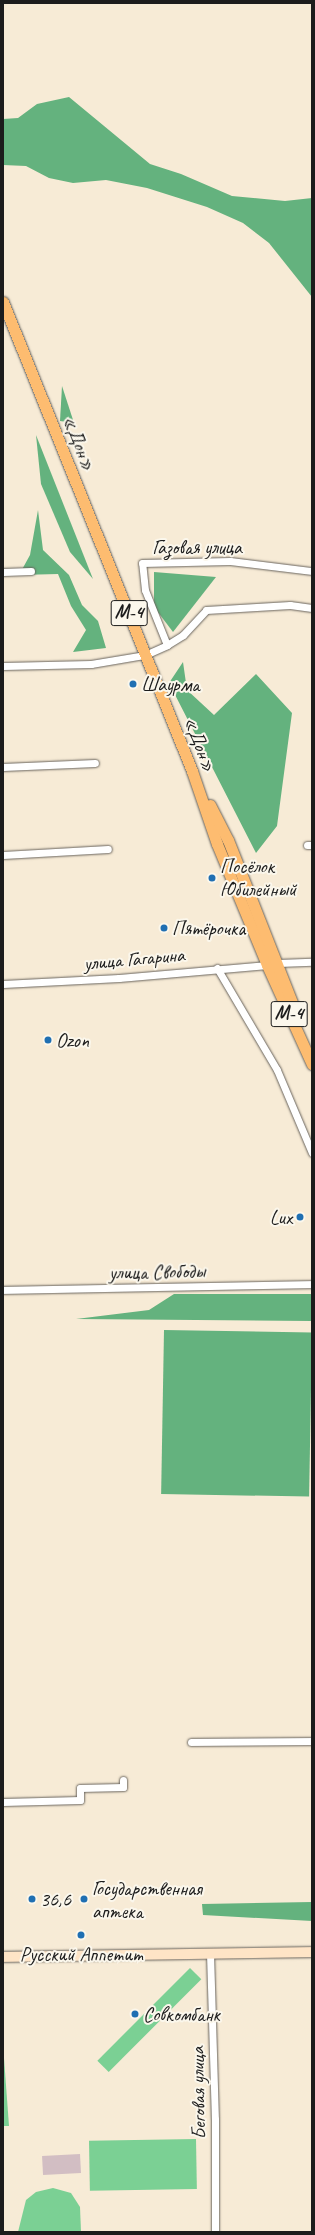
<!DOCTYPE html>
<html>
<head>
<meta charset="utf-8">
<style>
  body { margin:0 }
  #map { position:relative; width:315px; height:2235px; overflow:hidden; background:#f7ebd6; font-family:Caveat,sans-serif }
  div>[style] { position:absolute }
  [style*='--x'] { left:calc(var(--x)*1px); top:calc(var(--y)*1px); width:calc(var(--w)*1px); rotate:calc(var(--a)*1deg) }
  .industrial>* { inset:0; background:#d2bec3; transform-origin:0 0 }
  .green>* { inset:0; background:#7bd094; transform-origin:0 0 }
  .forest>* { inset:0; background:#64b27e; transform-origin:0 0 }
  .roads { filter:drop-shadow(0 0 1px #69645d) drop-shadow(0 0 1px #69645d) }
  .street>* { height:7px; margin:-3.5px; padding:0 3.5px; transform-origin:3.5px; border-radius:3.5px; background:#fff }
  .secondary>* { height:10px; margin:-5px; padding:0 5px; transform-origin:5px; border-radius:5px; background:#fee4c6 }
  .primary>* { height:11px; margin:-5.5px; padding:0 5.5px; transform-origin:5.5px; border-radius:5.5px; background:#fdbc70 }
  .dots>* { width:11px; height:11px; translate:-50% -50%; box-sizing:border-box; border:2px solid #fbf7ec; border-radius:50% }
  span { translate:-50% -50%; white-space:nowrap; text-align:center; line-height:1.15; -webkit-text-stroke:4px #fbf7ec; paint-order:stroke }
  .shield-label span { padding:1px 3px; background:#fbf7ec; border:1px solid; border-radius:3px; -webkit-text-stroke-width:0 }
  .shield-label { font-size:19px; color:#1c1c1c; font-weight:700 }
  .street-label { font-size:20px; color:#1c1c1c }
  .poi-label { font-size:20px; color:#1c1c1c }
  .left { translate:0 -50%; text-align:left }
  .right { translate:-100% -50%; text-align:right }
  .frame { position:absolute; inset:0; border:4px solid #1c1c1c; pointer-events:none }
</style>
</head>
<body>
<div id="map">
  <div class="industrial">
    <i style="left:80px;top:2154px;width:19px;height:38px;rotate:87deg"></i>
  </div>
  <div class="green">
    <i style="left:190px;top:1968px;width:16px;height:131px;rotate:45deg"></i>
    <i style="clip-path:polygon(3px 2058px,4px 2058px,9px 2126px,3px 2126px)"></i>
    <i style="left:196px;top:2139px;width:50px;height:107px;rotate:89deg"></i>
    <i style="clip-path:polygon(53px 2188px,71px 2193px,80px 2207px,81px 2232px,18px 2232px,26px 2200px,36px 2192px)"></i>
  </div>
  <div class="forest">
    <i style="clip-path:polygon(69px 97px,150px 164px,181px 174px,232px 196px,285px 201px,312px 198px,312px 297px,269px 243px,243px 223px,207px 207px,147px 188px,106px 180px,73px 183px,49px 178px,26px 166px,3px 165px,3px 119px,18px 118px,37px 104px)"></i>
    <i style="clip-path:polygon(62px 386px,74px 423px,60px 421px)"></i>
    <i style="clip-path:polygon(36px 435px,93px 579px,70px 552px,41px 484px)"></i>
    <i style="clip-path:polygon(38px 510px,43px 550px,69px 575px,82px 605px,98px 621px,106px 648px,73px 652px,86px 630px,71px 606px,58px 574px,19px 575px,30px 555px)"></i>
    <i style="clip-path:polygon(154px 572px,216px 577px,173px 632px,154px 607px)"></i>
    <i style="clip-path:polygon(183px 662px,187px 690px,214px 715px,256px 674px,292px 713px,277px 826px,256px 853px,169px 683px)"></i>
    <i style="clip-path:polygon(174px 1294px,312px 1294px,312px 1321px,76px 1319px,149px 1310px)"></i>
    <i style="left:164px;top:1330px;width:148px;height:164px;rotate:1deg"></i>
    <i style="clip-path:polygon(312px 1902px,312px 1921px,203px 1915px,202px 1904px)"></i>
  </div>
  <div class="roads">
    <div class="street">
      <i style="--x:3;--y:572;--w:28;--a:-2"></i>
      <i style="--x:167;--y:645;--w:19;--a:-32"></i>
      <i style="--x:183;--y:635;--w:34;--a:-47"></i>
      <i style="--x:206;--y:610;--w:84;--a:-3.4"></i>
      <i style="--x:290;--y:605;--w:22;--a:8"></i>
      <i style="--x:3;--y:666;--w:88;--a:-1.3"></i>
      <i style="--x:91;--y:664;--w:55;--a:-9.5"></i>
      <i style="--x:145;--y:655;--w:24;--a:-24"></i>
      <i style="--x:167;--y:645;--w:59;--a:-111.8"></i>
      <i style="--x:145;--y:590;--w:27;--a:-96"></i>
      <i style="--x:142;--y:563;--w:88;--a:-1.3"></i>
      <i style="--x:230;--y:561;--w:83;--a:7"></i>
      <i style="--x:3;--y:767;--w:92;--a:-2.5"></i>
      <i style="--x:307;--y:845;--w:5;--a:0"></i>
      <i style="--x:3;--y:855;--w:105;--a:-3.3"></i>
      <i style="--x:278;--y:963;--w:34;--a:-2"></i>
      <i style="--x:217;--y:968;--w:118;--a:59.5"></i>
      <i style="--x:277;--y:1070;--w:90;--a:67.1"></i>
      <i style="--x:3;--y:984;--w:116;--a:-3"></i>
      <i style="--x:119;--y:978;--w:149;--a:-5"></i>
      <i style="--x:3;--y:1290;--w:309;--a:-1.1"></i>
      <i style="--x:191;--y:1742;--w:121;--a:-0.5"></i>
      <i style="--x:3;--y:1802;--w:77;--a:-1.5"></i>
      <i style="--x:80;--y:1800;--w:12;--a:-90"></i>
      <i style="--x:80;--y:1788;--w:43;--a:-1.3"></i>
      <i style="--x:123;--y:1787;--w:7;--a:-90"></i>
      <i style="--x:210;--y:1953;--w:166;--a:88.3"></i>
      <i style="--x:215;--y:2119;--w:113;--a:90"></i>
    </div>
    <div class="secondary">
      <i style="--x:3;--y:1957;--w:309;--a:-0.9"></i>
    </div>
    <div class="primary">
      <i style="--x:3;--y:302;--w:506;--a:68.05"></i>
      <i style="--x:192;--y:771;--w:77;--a:71.1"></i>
      <i style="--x:217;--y:844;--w:131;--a:67.5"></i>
      <i style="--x:267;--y:965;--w:109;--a:65.6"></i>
      <i style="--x:210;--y:805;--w:39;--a:63"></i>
      <i style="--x:228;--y:840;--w:186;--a:68.5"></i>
    </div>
  </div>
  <div class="dots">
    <i style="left:133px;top:684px;background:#1f6fb2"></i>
    <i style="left:212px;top:878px;background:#1f6fb2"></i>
    <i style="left:164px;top:928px;background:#1f6fb2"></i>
    <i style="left:48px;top:1040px;background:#1f6fb2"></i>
    <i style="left:300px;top:1217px;background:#1f6fb2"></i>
    <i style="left:32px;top:1899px;background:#1f6fb2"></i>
    <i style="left:84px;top:1899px;background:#1f6fb2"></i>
    <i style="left:81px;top:1935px;background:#1f6fb2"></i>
    <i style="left:135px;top:2014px;background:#1f6fb2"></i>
  </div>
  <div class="shield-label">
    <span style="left:129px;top:613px">М-4</span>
    <span style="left:289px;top:1014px">М-4</span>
  </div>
  <div class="street-label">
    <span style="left:79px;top:443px;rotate:68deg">«Дон»</span>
    <span style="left:197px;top:547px">Газовая улица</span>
    <span style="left:200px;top:744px;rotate:69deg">«Дон»</span>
    <span style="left:134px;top:959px;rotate:-5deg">улица Гагарина</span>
    <span style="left:157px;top:1272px;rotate:-1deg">улица Свободы</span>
    <span style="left:198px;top:2093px;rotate:-91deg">Беговая улица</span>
  </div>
  <div class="poi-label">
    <span class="left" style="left:141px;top:684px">Шаурма</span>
    <span class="left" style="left:220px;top:878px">Посёлок<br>Юбилейный</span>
    <span class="left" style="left:172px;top:928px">Пятёрочка</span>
    <span class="left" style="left:56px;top:1040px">Ozon</span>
    <span class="right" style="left:292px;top:1217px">Lux</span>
    <span class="left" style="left:92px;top:1900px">Государственная<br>аптека</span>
    <span class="left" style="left:40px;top:1899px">36,6</span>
    <span style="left:81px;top:1954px">Русский Аппетит</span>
    <span class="left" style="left:143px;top:2014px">Совкомбанк</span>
  </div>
  <div class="frame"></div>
</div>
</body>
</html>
